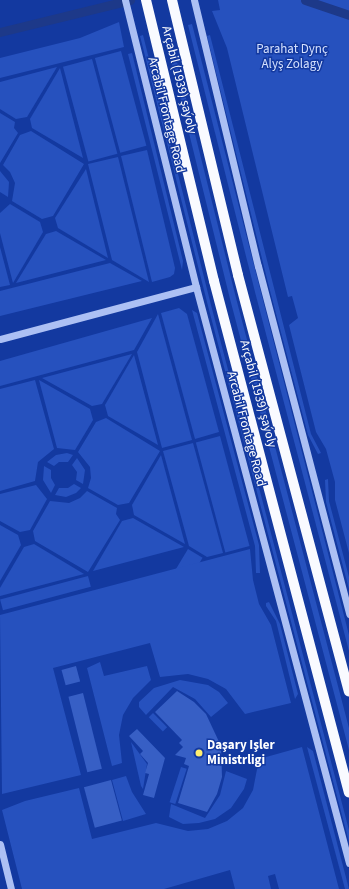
<!DOCTYPE html>
<html>
<head>
<meta charset="utf-8">
<style>
  body { margin:0 }
  #map { position:relative; width:349px; height:889px; overflow:hidden; background:#1339a0; font-family:"Source Sans 3",sans-serif }
  div>[style] { position:absolute }
  [style*='--x'] { left:calc(var(--x)*1px); top:calc(var(--y)*1px); width:calc(var(--w)*1px); rotate:calc(var(--a)*1deg) }
  .green>* { inset:0; background:#2651be; transform-origin:0 0 }
  .canal>* { height:9px; margin:-4.5px; padding:0 4.5px; transform-origin:4.5px; border-radius:4.5px; background:#1d3989 }
  .building>* { inset:0; background:#375fc5; transform-origin:0 0 }
  .minor>* { height:7px; margin:-3.5px; padding:0 3.5px; transform-origin:3.5px; border-radius:3.5px; background:#acc0f4 }
  .major>* { height:10px; margin:-5px; padding:0 5px; transform-origin:5px; border-radius:5px; background:#f9faff }
  .dots>* { width:11px; height:11px; translate:-50% -50%; box-sizing:border-box; border:2px solid #1339a0; border-radius:50% }
  span { translate:-50% -50%; white-space:nowrap; text-align:center; line-height:1.15; -webkit-text-stroke:3px #1339a0; paint-order:stroke }
  .park-label { font-size:13px; color:#d4e0fe }
  .street-label { font-size:13px; color:#fff }
  .poi-label { font-size:13px; color:#fff; font-weight:700 }
  .left { translate:0 -50%; text-align:left }
</style>
</head>
<body>
<div id="map">
  <div class="green">
    <i style="clip-path:polygon(218px 0,349px 0,349px 553px,335px 500px,335px 482px,326px 449px,316px 432px,289px 325px,298px 318px,292px 296px,288px 297px,227px 48px,212px 11px,220px 10px)"></i>
    <i style="clip-path:polygon(119px 22px,124px 47px,0 78px,0 58px,80px 38px)"></i>
    <i style="clip-path:polygon(192px 24px,349px 635px,349px 651px,255px 292px,188px 25px)"></i>
    <i style="clip-path:polygon(169px 30px,236px 298px,349px 728px,349px 750px,230px 299px,164px 32px)"></i>
    <i style="clip-path:polygon(143px 35px,211px 305px,349px 830px,349px 842px,208px 306px,140px 36px)"></i>
    <i style="clip-path:polygon(210px 35px,311px 434px,321px 453px,318px 454px,308px 435px,269px 287px,207px 36px)"></i>
    <i style="left:121px;top:51px;width:98px;height:27px;rotate:75deg"></i>
    <i style="clip-path:polygon(132px 53px,183px 261px,182px 270px,128px 54px)"></i>
    <i style="left:92px;top:59px;width:98px;height:30px;rotate:75deg"></i>
    <i style="clip-path:polygon(57px 67px,27px 117px,16px 119px,0 109px,0 82px)"></i>
    <i style="clip-path:polygon(60px 68px,83px 158px,32px 128px,30px 119px)"></i>
    <i style="clip-path:polygon(0 113px,15px 122px,14px 128px,18px 133px,0 163px)"></i>
    <i style="clip-path:polygon(31px 131px,84px 164px,53px 216px,42px 219px,12px 201px,15px 183px,10px 172px,3px 165px,20px 135px)"></i>
    <i style="clip-path:polygon(147px 150px,175px 268px,174px 274px,170px 277px,152px 282px,121px 156px)"></i>
    <i style="clip-path:polygon(118px 157px,149px 282px,112px 260px,88px 164px)"></i>
    <i style="clip-path:polygon(86px 169px,108px 258px,58px 228px,55px 218px)"></i>
    <i style="clip-path:polygon(0 171px,9px 182px,8px 197px,0 192px)"></i>
    <i style="clip-path:polygon(10px 204px,40px 222px,43px 232px,13px 283px,0 233px,0 213px)"></i>
    <i style="clip-path:polygon(56px 231px,106px 260px,16px 283px,46px 234px)"></i>
    <i style="clip-path:polygon(0 247px,10px 285px,0 287px)"></i>
    <i style="clip-path:polygon(110px 263px,142px 281px,0 316px,0 291px)"></i>
    <i style="clip-path:polygon(179px 308px,187px 314px,219px 432px,195px 439px,161px 313px)"></i>
    <i style="clip-path:polygon(192px 310px,197px 313px,259px 545px,260px 573px,256px 573px,255px 546px)"></i>
    <i style="clip-path:polygon(158px 314px,192px 440px,162px 448px,137px 352px)"></i>
    <i style="clip-path:polygon(152px 318px,134px 350px,0 386px,0 361px)"></i>
    <i style="clip-path:polygon(132px 354px,102px 404px,92px 406px,42px 378px)"></i>
    <i style="clip-path:polygon(134px 355px,158px 445px,108px 416px,105px 405px)"></i>
    <i style="clip-path:polygon(35px 380px,54px 449px,38px 462px,35px 481px,0 491px,0 389px)"></i>
    <i style="clip-path:polygon(39px 380px,90px 409px,93px 420px,75px 450px,57px 448px)"></i>
    <i style="clip-path:polygon(106px 418px,160px 451px,129px 503px,118px 505px,88px 488px,91px 478px,90px 467px,78px 452px,96px 422px)"></i>
    <i style="left:220px;top:436px;width:114px;height:25px;rotate:75deg"></i>
    <i style="clip-path:polygon(193px 443px,223px 553px,207px 557px,189px 546px,163px 451px)"></i>
    <i style="clip-path:polygon(67px 453px,73px 455px,68px 462px,59px 462px,54px 466px,47px 462px,56px 455px)"></i>
    <i style="clip-path:polygon(161px 455px,185px 544px,134px 515px,132px 505px)"></i>
    <i style="clip-path:polygon(77px 458px,85px 470px,83px 484px,76px 480px,77px 472px,72px 465px)"></i>
    <i style="clip-path:polygon(44px 466px,51px 470px,51px 478px,55px 485px,51px 493px,43px 480px)"></i>
    <i style="clip-path:polygon(328px 479px,329px 501px,349px 577px,349px 589px,326px 502px,325px 480px)"></i>
    <i style="clip-path:polygon(74px 484px,81px 488px,76px 493px,66px 497px,55px 495px,59px 488px,68px 488px)"></i>
    <i style="clip-path:polygon(36px 485px,47px 499px,30px 530px,20px 532px,0 521px,0 494px)"></i>
    <i style="clip-path:polygon(87px 491px,117px 508px,116px 514px,120px 520px,88px 572px,35px 541px,33px 531px,50px 501px,69px 503px,80px 498px)"></i>
    <i style="clip-path:polygon(133px 518px,184px 547px,93px 571px,122px 521px)"></i>
    <i style="clip-path:polygon(0 525px,18px 535px,21px 545px,0 581px)"></i>
    <i style="clip-path:polygon(34px 544px,84px 574px,0 596px,0 588px,24px 547px)"></i>
    <i style="left:188px;top:549px;width:17px;height:100px;rotate:31deg"></i>
    <i style="clip-path:polygon(250px 549px,253px 580px,259px 604px,271px 625px,291px 703px,245px 714px,226px 689px,208px 679px,188px 674px,160px 677px,150px 643px,53px 668px,81px 775px,2px 794px,0 615px)"></i>
    <i style="left:88px;top:576px;width:11px;height:91px;rotate:75deg"></i>
    <i style="clip-path:polygon(269px 602px,280px 624px,298px 694px,295px 699px,276px 621px,266px 606px,266px 603px)"></i>
    <i style="clip-path:polygon(100px 662px,104px 676px,147px 666px,151px 680px,133px 698px,123px 715px,119px 735px,122px 763px,112px 766px,87px 668px)"></i>
    <i style="clip-path:polygon(180px 680px,208px 685px,219px 692px,228px 703px,211px 717px,195px 699px,173px 687px,146px 715px,139px 707px,139px 702px,154px 688px)"></i>
    <i style="left:153px;top:713px;width:20px;height:6px;rotate:45deg"></i>
    <i style="clip-path:polygon(131px 742px,147px 764px,143px 789px,141px 786px)"></i>
    <i style="clip-path:polygon(302px 747px,339px 889px,279px 889px,275px 874px,268px 876px,271px 889px,235px 889px,230px 870px,164px 889px,22px 889px,2px 810px,25px 801px,79px 788px,92px 839px,156px 823px,188px 831px,208px 829px,227px 821px,243px 808px,253px 790px,259px 759px)"></i>
    <i style="clip-path:polygon(307px 747px,313px 751px,349px 889px,345px 889px)"></i>
    <i style="left:181px;top:767px;width:6px;height:37px;rotate:18deg"></i>
    <i style="clip-path:polygon(226px 771px,247px 779px,244px 789px,231px 808px,215px 819px,199px 823px,183px 824px,169px 817px,171px 804px,205px 818px,220px 795px)"></i>
    <i style="clip-path:polygon(126px 776px,132px 792px,146px 814px,123px 821px,112px 780px)"></i>
  </div>
  <div class="canal">
    <i style="--x:305;--y:0;--w:46;--a:18.8"></i>
    <i style="--x:0;--y:32;--w:134;--a:-13.8"></i>
  </div>
  <div class="building">
    <i style="left:76px;top:666px;width:16px;height:15px;rotate:75deg"></i>
    <i style="clip-path:polygon(177px 691px,194px 702px,206px 714px,221px 746px,222px 777px,217px 794px,207px 812px,178px 803px,189px 766px,184px 764px,186px 758px,175px 755px,183px 747px,179px 743px,182px 740px,155px 712px)"></i>
    <i style="left:83px;top:693px;width:78px;height:15px;rotate:76deg"></i>
    <i style="clip-path:polygon(137px 729px,165px 758px,154px 798px,143px 795px,149px 774px,145px 773px,148px 763px,140px 754px,143px 751px,129px 736px)"></i>
    <i style="left:111px;top:780px;width:42px;height:28px;rotate:75deg"></i>
  </div>
  <div class="minor">
    <i style="--x:125;--y:0;--w:296;--a:76.1"></i>
    <i style="--x:196;--y:287;--w:596;--a:75.12"></i>
    <i style="--x:194;--y:0;--w:274;--a:76.5"></i>
    <i style="--x:258;--y:266;--w:360;--a:75.3"></i>
    <i style="--x:0;--y:339;--w:203;--a:-14.9"></i>
    <i style="--x:0;--y:844;--w:46;--a:76.3"></i>
  </div>
  <div class="major">
    <i style="--x:146;--y:0;--w:289;--a:76.4"></i>
    <i style="--x:214;--y:281;--w:529;--a:75.23"></i>
    <i style="--x:172;--y:0;--w:283;--a:76.5"></i>
    <i style="--x:238;--y:275;--w:431;--a:75.1"></i>
  </div>
  <div class="dots">
    <i style="left:199px;top:753px;background:#ffee6f"></i>
  </div>
  <div class="park-label">
    <span style="left:292px;top:57px">Parahat Dynç<br>Alyş Zolagy</span>
  </div>
  <div class="street-label">
    <span style="left:179px;top:80px;rotate:76deg">Arçabil (1939) şaýoly</span>
    <span style="left:166px;top:115px;rotate:76deg">Arcabil Frontage Road</span>
    <span style="left:258px;top:394px;rotate:75deg">Arçabil (1939) şaýoly</span>
    <span style="left:246px;top:429px;rotate:75deg">Arcabil Frontage Road</span>
  </div>
  <div class="poi-label">
    <span class="left" style="left:207px;top:753px">Daşary Işler<br>Ministrligi</span>
  </div>
</div>
</body>
</html>
